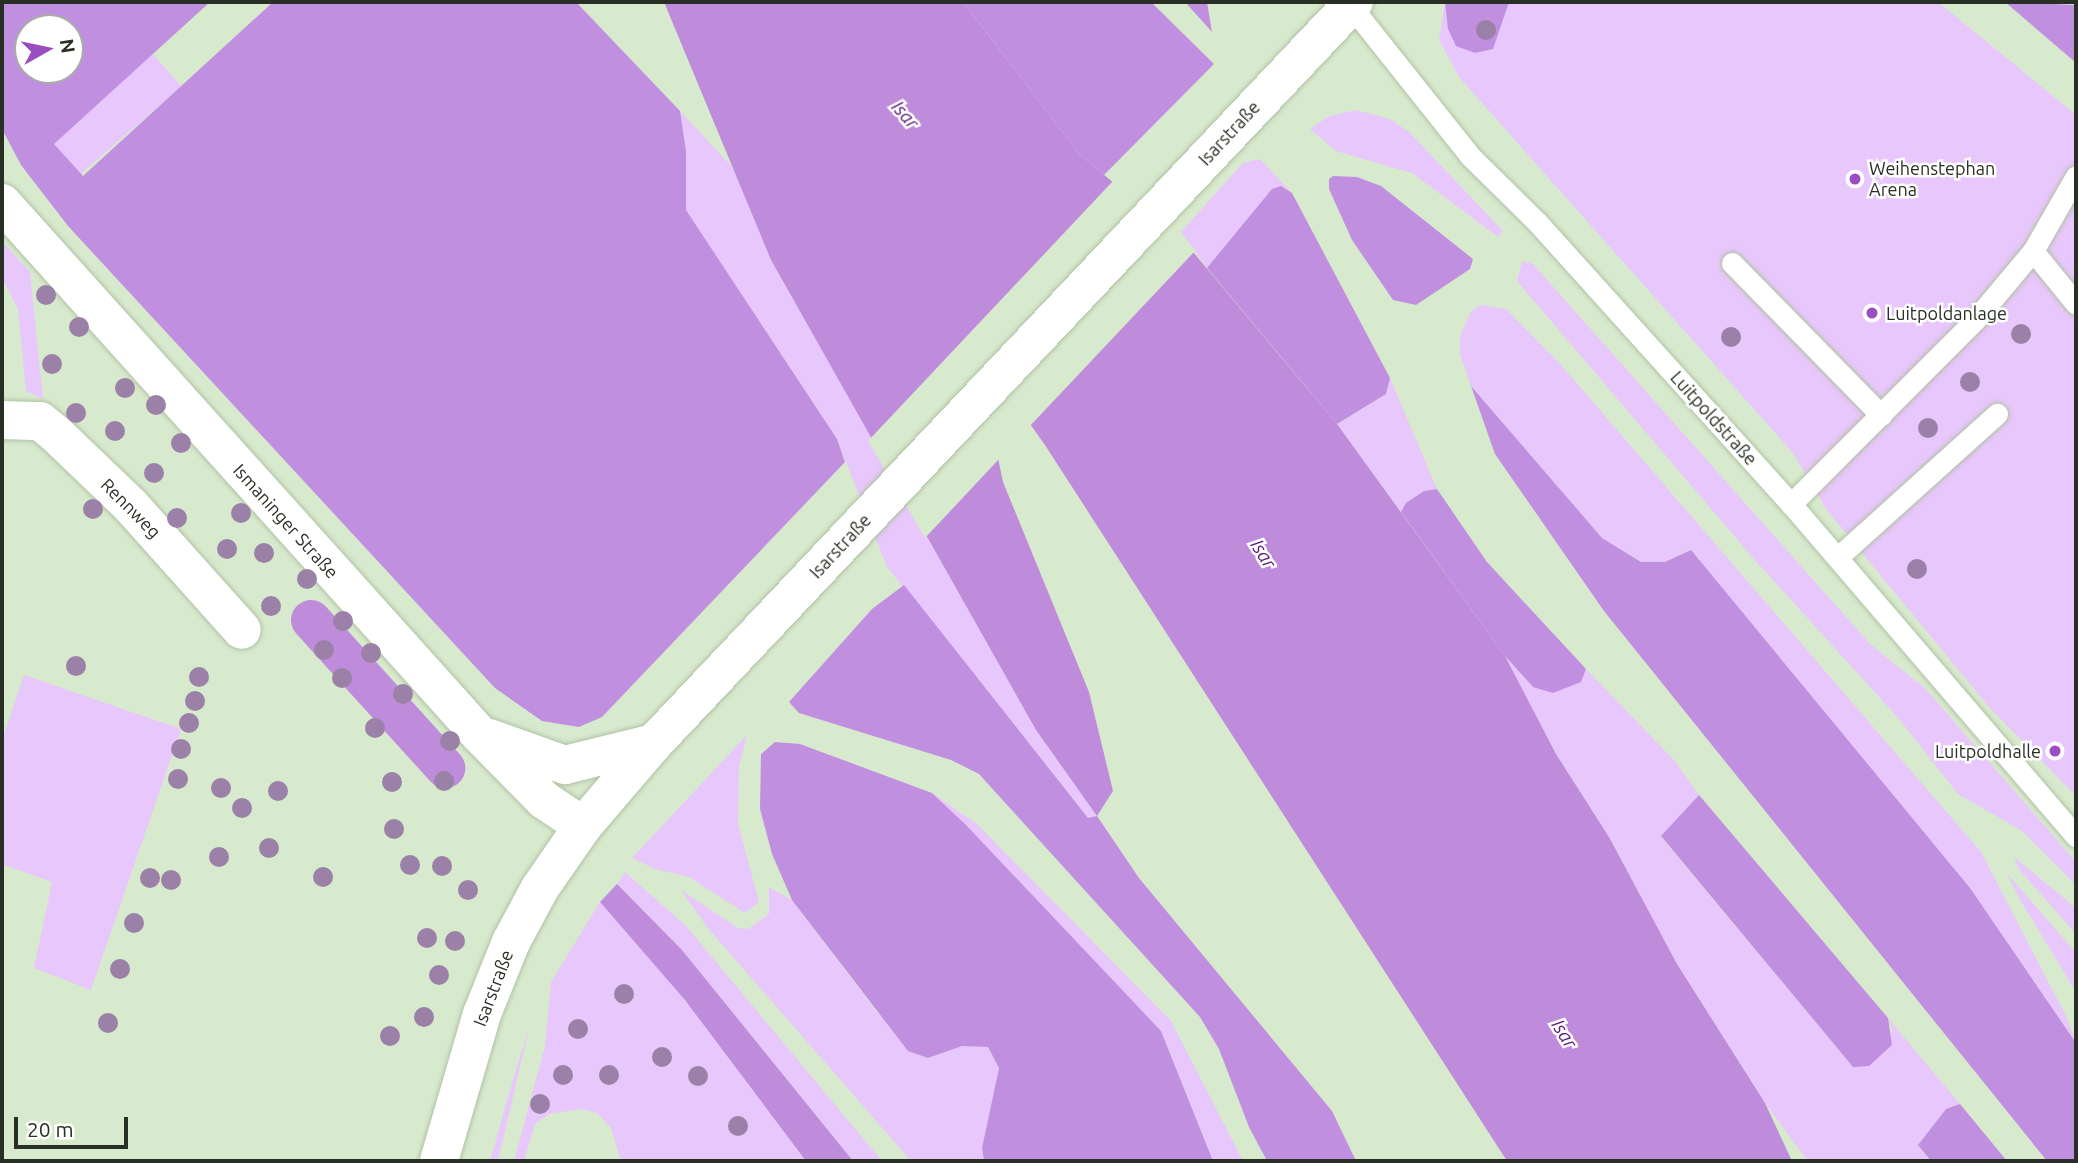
<!DOCTYPE html>
<html>
<head>
<meta charset="utf-8">
<style>
  body { margin:0 }
  #map { position:relative; width:2078px; height:1163px; overflow:hidden; background:#d8eacd; font-family:Ubuntu,sans-serif }
  div>[style] { position:absolute }
  [style*='--x'] { left:calc(var(--x)*1px); top:calc(var(--y)*1px); width:calc(var(--w)*1px); rotate:calc(var(--a)*1deg) }
  .green>* { inset:0; background:#e8c7fc; transform-origin:0 0 }
  .forest>* { inset:0; background:#c18fdf }
  .water>* { inset:0; background:#be8cdb }
  .pier>* { inset:0; background:#d8eacd }
  .canal>* { height:40px; margin:-20px; padding:0 20px; transform-origin:20px; border-radius:20px; background:#be8cdb }
  .roads { filter:drop-shadow(0 0 2px #b1c2a6) drop-shadow(0 0 2px #b1c2a6) }
  .lane>* { height:21px; margin:-10.5px; padding:0 10.5px; transform-origin:10.5px; border-radius:10.5px; background:#fff }
  .street>* { height:38px; margin:-19px; padding:0 19px; transform-origin:19px; border-radius:19px; background:#fff }
  .secondary>* { height:38px; margin:-19px; padding:0 19px; transform-origin:19px; border-radius:19px; background:#fff }
  .trees>* { width:20px; height:20px; margin:-10px; border-radius:50%; background:#9b80a7 }
  .dots>* { width:19px; height:19px; translate:-50% -50%; box-sizing:border-box; border:4px solid #fff; border-radius:50% }
  span { translate:-50% -50%; white-space:nowrap; text-align:center; line-height:1.15; -webkit-text-stroke:5px #fff; paint-order:stroke }
  .street-label { font-size:18px; color:#282f24 }
  .poi-label { font-size:18px; color:#282f24 }
  .left { translate:0 -50%; text-align:left }
  .right { translate:-100% -50%; text-align:right }
  .water-label { font-size:19px; color:#5d1c7b; font-style:italic }
  .frame { position:absolute; inset:0; border:4px solid #282f24; pointer-events:none }
  .north { position:absolute; left:14px; top:14px; width:70px; height:70px; box-sizing:border-box; background:#fff; border:2px solid #a9aca7; border-radius:50%; rotate:81deg; font-size:19px; font-weight:700; line-height:28px; text-align:center; color:#282f24 }
  .north::after { content:''; display:block; margin:auto; width:24px; height:32px; background:#9a4ec0; clip-path:polygon(50% 0,100% 100%,50% 72%,0 100%) }
  .scale { position:absolute; left:14px; top:1117px; width:114px; height:32px; box-sizing:border-box; border:4px solid #282f24; border-top:0; padding-left:9px; font-size:21px; line-height:24px; white-space:nowrap; color:#282f24; -webkit-text-stroke:5px #fff; paint-order:stroke }
</style>
</head>
<body>
<div id="map">
  <div class="green">
    <i style="clip-path:polygon(1445px 2px,1938px 2px,2076px 115px,2076px 796px,1989px 707px,1826px 509px,1793px 453px,1459px 77px,1439px 40px)"></i>
    <i style="left:153px;top:54px;width:43px;height:134px;rotate:49deg"></i>
    <i style="clip-path:polygon(1356px 110px,1390px 119px,1410px 133px,1503px 231px,1498px 237px,1412px 173px,1336px 151px,1310px 129px,1327px 117px)"></i>
    <i style="clip-path:polygon(680px 111px,738px 173px,771px 260px,1036px 730px,1097px 816px,1089px 819px,887px 567px,837px 439px,686px 210px,686px 151px)"></i>
    <i style="clip-path:polygon(1260px 159px,1292px 193px,1281px 186px,1207px 268px,1181px 232px,1243px 163px)"></i>
    <i style="clip-path:polygon(2px 241px,30px 272px,43px 399px,26px 391px,18px 309px,2px 278px)"></i>
    <i style="clip-path:polygon(1522px 261px,1533px 264px,1870px 644px,1926px 689px,1950px 717px,2076px 862px,2076px 885px,2022px 831px,1958px 794px,1899px 719px,1753px 558px,1517px 281px)"></i>
    <i style="clip-path:polygon(1481px 305px,1506px 309px,1561px 365px,1981px 852px,2067px 1018px,2076px 1043px,1970px 888px,1690px 550px,1665px 562px,1641px 562px,1602px 538px,1471px 386px,1460px 354px,1460px 336px,1471px 311px)"></i>
    <i style="clip-path:polygon(1390px 378px,1437px 489px,1424px 491px,1401px 512px,1337px 424px,1386px 394px)"></i>
    <i style="clip-path:polygon(1505px 656px,1533px 687px,1581px 682px,1586px 669px,1674px 760px,1699px 795px,1661px 837px,1853px 1067px,1893px 1032px,1888px 1018px,1960px 1104px,1946px 1109px,1918px 1145px,1931px 1161px,1808px 1161px,1765px 1103px,1677px 964px,1609px 837px,1556px 754px)"></i>
    <i style="clip-path:polygon(24px 675px,181px 729px,91px 990px,34px 968px,52px 882px,2px 864px,2px 741px)"></i>
    <i style="clip-path:polygon(747px 735px,739px 766px,738px 824px,759px 902px,745px 913px,689px 877px,655px 869px,632px 858px)"></i>
    <i style="clip-path:polygon(932px 793px,977px 824px,1171px 1021px,1243px 1161px,1213px 1161px,1161px 1031px)"></i>
    <i style="clip-path:polygon(2014px 857px,2076px 908px,2076px 934px,2018px 868px)"></i>
    <i style="clip-path:polygon(625px 872px,686px 926px,882px 1161px,853px 1161px,682px 950px,617px 884px)"></i>
    <i style="clip-path:polygon(2006px 872px,2076px 953px,2076px 992px,2022px 903px)"></i>
    <i style="clip-path:polygon(769px 887px,792px 900px,876px 1011px,928px 1058px,962px 1046px,988px 1047px,999px 1068px,982px 1148px,984px 1161px,911px 1161px,707px 927px,681px 890px,738px 928px,748px 929px,769px 914px)"></i>
    <i style="clip-path:polygon(600px 902px,685px 999px,806px 1161px,621px 1161px,611px 1128px,597px 1113px,581px 1109px,549px 1114px,535px 1124px,524px 1161px,514px 1161px,545px 1046px,551px 982px)"></i>
    <i style="clip-path:polygon(530px 1025px,498px 1161px,490px 1161px,512px 1083px)"></i>
  </div>
  <div class="forest">
    <i style="clip-path:polygon(evenodd,2px 2px,210px 2px,54px 144px,83px 176px,273px 2px,576px 2px,680px 111px,686px 151px,686px 210px,837px 439px,845px 462px,602px 717px,579px 727px,542px 721px,495px 688px,68px 226px,21px 165px,2px 129px,2px 2px,28px 28px,70px 28px,70px 70px,28px 70px,28px 28px)"></i>
    <i style="clip-path:polygon(963px 2px,1151px 2px,1214px 64px,1104px 175px,1080px 155px)"></i>
    <i style="clip-path:polygon(1185px 2px,1207px 2px,1212px 32px)"></i>
    <i style="clip-path:polygon(1445px 2px,1509px 2px,1493px 49px,1475px 53px,1456px 46px,1448px 29px)"></i>
    <i style="clip-path:polygon(2005px 2px,2076px 5px,2076px 63px,2075px 62px)"></i>
    <i style="clip-path:polygon(1333px 176px,1357px 177px,1381px 186px,1473px 259px,1470px 269px,1416px 305px,1393px 300px,1352px 240px,1329px 189px,1329px 179px)"></i>
    <i style="clip-path:polygon(1281px 186px,1292px 193px,1390px 378px,1386px 394px,1337px 424px,1207px 268px,1272px 189px)"></i>
    <i style="clip-path:polygon(1471px 386px,1602px 538px,1641px 562px,1665px 562px,1691px 550px,1970px 888px,2076px 1043px,2076px 1161px,2047px 1161px,1604px 611px,1495px 454px)"></i>
    <i style="clip-path:polygon(1437px 489px,1487px 562px,1586px 669px,1581px 682px,1553px 693px,1533px 687px,1505px 656px,1401px 512px,1406px 503px,1424px 491px)"></i>
    <i style="clip-path:polygon(904px 585px,1088px 818px,1097px 816px,1139px 878px,1332px 1111px,1356px 1161px,1267px 1161px,1249px 1127px,1219px 1049px,1200px 1017px,979px 774px,951px 760px,799px 713px,789px 702px,872px 609px)"></i>
    <i style="clip-path:polygon(775px 742px,800px 744px,932px 793px,966px 825px,1161px 1031px,1213px 1161px,984px 1161px,982px 1148px,999px 1068px,988px 1047px,962px 1046px,928px 1058px,908px 1051px,792px 900px,772px 854px,760px 809px,761px 754px)"></i>
    <i style="clip-path:polygon(1699px 795px,1888px 1018px,1892px 1045px,1869px 1066px,1853px 1067px,1661px 836px)"></i>
    <i style="clip-path:polygon(1960px 1104px,2007px 1161px,1931px 1161px,1918px 1145px,1946px 1109px)"></i>
  </div>
  <div class="water">
    <i style="clip-path:polygon(664px 2px,963px 2px,1080px 155px,1183px 240px,1337px 424px,1505px 656px,1556px 754px,1609px 837px,1677px 964px,1765px 1103px,1792px 1161px,1507px 1161px,1045px 445px,1025px 417px,998px 409px,991px 424px,1003px 482px,1089px 692px,1113px 791px,1097px 816px,1036px 730px,771px 260px)"></i>
    <i style="clip-path:polygon(617px 884px,682px 950px,853px 1161px,806px 1161px,685px 1000px,600px 902px)"></i>
  </div>
  <div class="pier">
    <i style="clip-path:polygon(1114px 180px,1196px 250px,1028px 428px,1023px 420px,1000px 413px,995px 425px,1001px 457px,925px 538px,868px 441px)"></i>
  </div>
  <div class="canal">
    <i style="--x:311;--y:620;--w:200;--a:47.8"></i>
  </div>
  <div class="roads">
    <div class="lane">
      <i style="--x:1350;--y:5;--w:193;--a:51.5"></i>
      <i style="--x:1470;--y:156;--w:94;--a:44.6"></i>
      <i style="--x:1537;--y:222;--w:380;--a:48"></i>
      <i style="--x:1791;--y:504;--w:438;--a:49.4"></i>
      <i style="--x:2033;--y:251;--w:68;--a:50.9"></i>
      <i style="--x:1732;--y:263;--w:213;--a:45.6"></i>
      <i style="--x:1791;--y:504;--w:260;--a:-45"></i>
      <i style="--x:1975;--y:320;--w:90;--a:-50"></i>
      <i style="--x:2033;--y:251;--w:86;--a:-60.2"></i>
      <i style="--x:1838;--y:557;--w:214;--a:-42"></i>
    </div>
    <div class="street">
      <i style="--x:2;--y:420;--w:38;--a:2"></i>
      <i style="--x:40;--y:421;--w:21;--a:39"></i>
      <i style="--x:56;--y:434;--w:104;--a:43.8"></i>
      <i style="--x:131;--y:506;--w:166;--a:48.2"></i>
    </div>
    <div class="secondary">
      <i style="--x:2;--y:203;--w:715;--a:48.06"></i>
      <i style="--x:480;--y:735;--w:91;--a:45.4"></i>
      <i style="--x:544;--y:800;--w:47;--a:33.7"></i>
      <i style="--x:489;--y:738;--w:81;--a:19.6"></i>
      <i style="--x:565;--y:765;--w:92;--a:-13.9"></i>
      <i style="--x:439;--y:1161;--w:153;--a:-73.7"></i>
      <i style="--x:482;--y:1014;--w:78;--a:-68.1"></i>
      <i style="--x:511;--y:942;--w:61;--a:-61.8"></i>
      <i style="--x:540;--y:888;--w:75;--a:-55.3"></i>
      <i style="--x:583;--y:826;--w:109;--a:-49.5"></i>
      <i style="--x:654;--y:743;--w:1019;--a:-46.63"></i>
    </div>
  </div>
  <div class="trees">
    <i style="left:1486px;top:30px"></i>
    <i style="left:46px;top:295px"></i>
    <i style="left:79px;top:327px"></i>
    <i style="left:2021px;top:334px"></i>
    <i style="left:1731px;top:337px"></i>
    <i style="left:52px;top:364px"></i>
    <i style="left:1970px;top:382px"></i>
    <i style="left:125px;top:388px"></i>
    <i style="left:156px;top:405px"></i>
    <i style="left:76px;top:413px"></i>
    <i style="left:1928px;top:428px"></i>
    <i style="left:115px;top:431px"></i>
    <i style="left:181px;top:443px"></i>
    <i style="left:154px;top:473px"></i>
    <i style="left:93px;top:509px"></i>
    <i style="left:241px;top:513px"></i>
    <i style="left:177px;top:518px"></i>
    <i style="left:227px;top:549px"></i>
    <i style="left:264px;top:553px"></i>
    <i style="left:1917px;top:569px"></i>
    <i style="left:307px;top:579px"></i>
    <i style="left:271px;top:606px"></i>
    <i style="left:343px;top:621px"></i>
    <i style="left:324px;top:650px"></i>
    <i style="left:371px;top:653px"></i>
    <i style="left:76px;top:666px"></i>
    <i style="left:199px;top:677px"></i>
    <i style="left:342px;top:678px"></i>
    <i style="left:403px;top:694px"></i>
    <i style="left:195px;top:701px"></i>
    <i style="left:189px;top:723px"></i>
    <i style="left:375px;top:728px"></i>
    <i style="left:450px;top:741px"></i>
    <i style="left:181px;top:749px"></i>
    <i style="left:178px;top:779px"></i>
    <i style="left:444px;top:781px"></i>
    <i style="left:392px;top:782px"></i>
    <i style="left:221px;top:788px"></i>
    <i style="left:278px;top:791px"></i>
    <i style="left:242px;top:808px"></i>
    <i style="left:394px;top:829px"></i>
    <i style="left:269px;top:848px"></i>
    <i style="left:219px;top:857px"></i>
    <i style="left:410px;top:865px"></i>
    <i style="left:442px;top:866px"></i>
    <i style="left:323px;top:877px"></i>
    <i style="left:150px;top:878px"></i>
    <i style="left:171px;top:880px"></i>
    <i style="left:468px;top:890px"></i>
    <i style="left:134px;top:923px"></i>
    <i style="left:427px;top:938px"></i>
    <i style="left:455px;top:941px"></i>
    <i style="left:120px;top:969px"></i>
    <i style="left:439px;top:975px"></i>
    <i style="left:624px;top:994px"></i>
    <i style="left:424px;top:1017px"></i>
    <i style="left:108px;top:1023px"></i>
    <i style="left:578px;top:1029px"></i>
    <i style="left:390px;top:1036px"></i>
    <i style="left:662px;top:1057px"></i>
    <i style="left:563px;top:1075px"></i>
    <i style="left:609px;top:1075px"></i>
    <i style="left:698px;top:1076px"></i>
    <i style="left:540px;top:1104px"></i>
    <i style="left:738px;top:1126px"></i>
  </div>
  <div class="dots">
    <i style="left:1855px;top:179px;background:#9a4ec0"></i>
    <i style="left:1872px;top:313px;background:#9a4ec0"></i>
    <i style="left:2055px;top:751px;background:#9a4ec0"></i>
  </div>
  <div class="street-label">
    <span style="left:1229px;top:133px;rotate:-47deg">Isarstraße</span>
    <span style="left:1714px;top:418px;rotate:48deg">Luitpoldstraße</span>
    <span style="left:131px;top:508px;rotate:45deg">Rennweg</span>
    <span style="left:286px;top:521px;rotate:48deg">Ismaninger Straße</span>
    <span style="left:840px;top:546px;rotate:-47deg">Isarstraße</span>
    <span style="left:493px;top:988px;rotate:-69deg">Isarstraße</span>
  </div>
  <div class="poi-label">
    <span class="left" style="left:1869px;top:179px">Weihenstephan<br>Arena</span>
    <span class="left" style="left:1886px;top:313px">Luitpoldanlage</span>
    <span class="right" style="left:2041px;top:751px">Luitpoldhalle</span>
  </div>
  <div class="water-label">
    <span style="left:905px;top:115px;rotate:49deg">Isar</span>
    <span style="left:1263px;top:554px;rotate:58deg">Isar</span>
    <span style="left:1564px;top:1034px;rotate:58deg">Isar</span>
  </div>
  <div class="frame"></div>
  <div class="north">N</div>
  <div class="scale">20 m</div>
</div>
</body>
</html>
